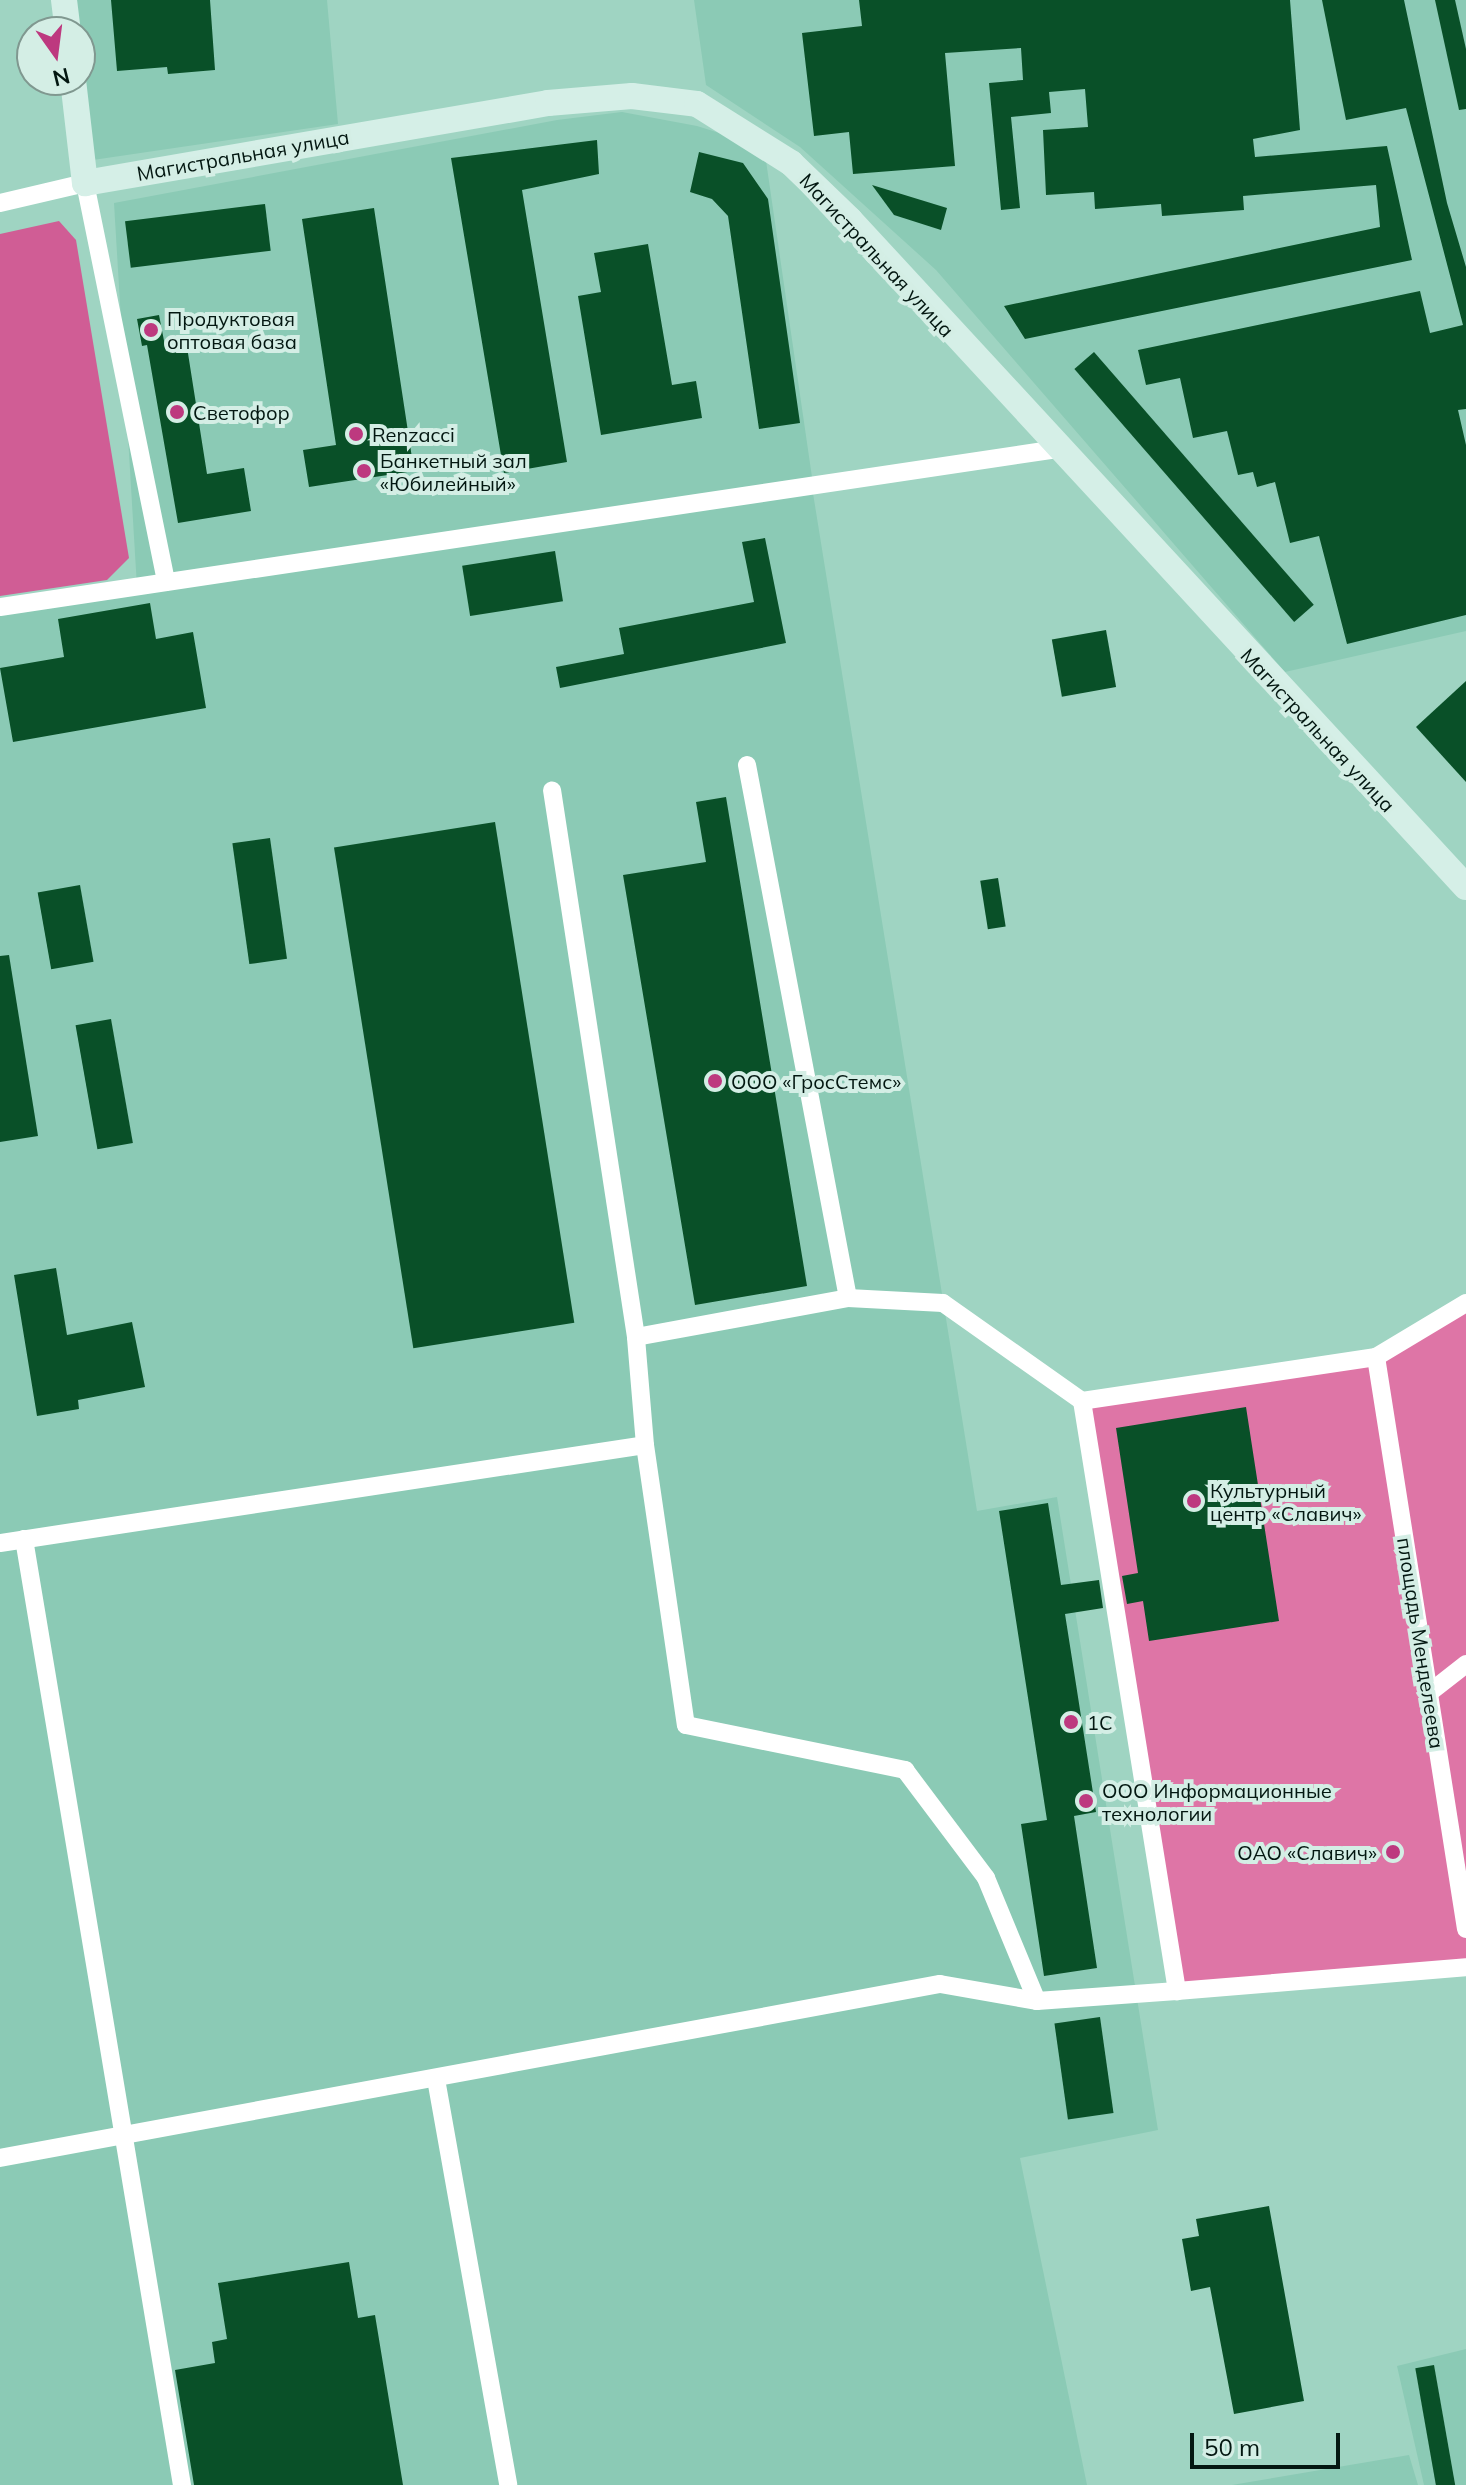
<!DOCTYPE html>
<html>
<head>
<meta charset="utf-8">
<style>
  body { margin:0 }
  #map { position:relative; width:1466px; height:2485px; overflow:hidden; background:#9fd4c2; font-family:Mulish,sans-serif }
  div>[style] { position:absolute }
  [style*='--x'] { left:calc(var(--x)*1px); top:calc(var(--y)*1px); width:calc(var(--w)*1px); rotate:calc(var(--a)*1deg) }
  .built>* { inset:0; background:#8bcab5 }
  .green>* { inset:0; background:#de75a6 }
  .forest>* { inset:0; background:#d05d95 }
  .building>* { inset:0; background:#095028; transform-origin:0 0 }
  .street>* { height:18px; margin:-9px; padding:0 9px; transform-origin:9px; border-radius:9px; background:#fff }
  .secondary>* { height:26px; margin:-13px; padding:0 13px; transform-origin:13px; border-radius:13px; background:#d5efe7 }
  .dots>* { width:22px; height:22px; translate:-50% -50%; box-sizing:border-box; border:4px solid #d4eee5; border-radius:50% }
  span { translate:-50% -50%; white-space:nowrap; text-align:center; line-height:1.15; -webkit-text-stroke:8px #d4eee5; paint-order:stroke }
  .street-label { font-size:20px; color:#031711 }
  .poi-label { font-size:20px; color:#031711 }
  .left { translate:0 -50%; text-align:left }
  .right { translate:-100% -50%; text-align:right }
  .north { position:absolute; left:16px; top:16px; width:80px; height:80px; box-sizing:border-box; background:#d4eee5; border:2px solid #809890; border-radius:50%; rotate:166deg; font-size:22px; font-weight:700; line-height:32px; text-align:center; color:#031711 }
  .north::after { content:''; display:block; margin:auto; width:28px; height:36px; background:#bd397f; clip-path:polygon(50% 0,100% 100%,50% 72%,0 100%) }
  .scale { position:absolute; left:1190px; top:2433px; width:150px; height:36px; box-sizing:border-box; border:4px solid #031711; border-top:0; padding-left:10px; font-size:24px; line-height:28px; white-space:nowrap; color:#031711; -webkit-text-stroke:6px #d4eee5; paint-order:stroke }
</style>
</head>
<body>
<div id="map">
  <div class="built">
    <i style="clip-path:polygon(57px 0,327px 0,338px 124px,86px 161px,80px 32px)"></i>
    <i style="clip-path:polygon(694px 0,1466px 0,1466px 631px,1285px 672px,936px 270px,800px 147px,706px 85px)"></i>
    <i style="clip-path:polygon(622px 112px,697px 126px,764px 147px,813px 484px,137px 587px,114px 203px,557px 120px)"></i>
    <i style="clip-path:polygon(812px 487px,977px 1511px,1057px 1497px,1158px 2130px,1020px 2158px,1087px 2485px,0 2485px,0 610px)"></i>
    <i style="clip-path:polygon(1466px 2349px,1466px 2485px,1424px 2485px,1397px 2366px)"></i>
    <i style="clip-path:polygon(1409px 2455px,1418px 2485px,1232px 2485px)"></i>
  </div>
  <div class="green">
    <i style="clip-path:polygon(1466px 1304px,1466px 1967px,1177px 1991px,1082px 1401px,1376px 1357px)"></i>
  </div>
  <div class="forest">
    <i style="clip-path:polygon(59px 221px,76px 240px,129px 558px,107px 580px,0 596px,0 234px)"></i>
  </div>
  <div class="building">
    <i style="clip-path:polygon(111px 0,210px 0,215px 70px,168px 74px,167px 67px,117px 71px)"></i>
    <i style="clip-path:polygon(859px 0,1290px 0,1300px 130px,1253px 139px,1255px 157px,1387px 146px,1412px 260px,1025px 339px,1004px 306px,1380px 227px,1376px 185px,1243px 196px,1244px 210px,1162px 216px,1161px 204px,1095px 209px,1094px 192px,1046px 195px,1043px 130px,1088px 127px,1085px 89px,1049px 92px,1051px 113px,1011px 117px,1020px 208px,1001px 210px,989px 83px,1023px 80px,1021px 48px,945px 53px,955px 166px,853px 174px,849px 132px,814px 136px,802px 33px,862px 26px)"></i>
    <i style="clip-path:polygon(1322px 0,1404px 0,1447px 203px,1466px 267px,1466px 409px,1458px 410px,1466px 445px,1466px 615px,1347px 644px,1319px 536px,1290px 543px,1275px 482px,1257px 487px,1253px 472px,1238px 475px,1227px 431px,1193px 438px,1180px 378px,1146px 385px,1138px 350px,1420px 291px,1430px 333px,1463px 325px,1406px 108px,1346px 120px)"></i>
    <i style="clip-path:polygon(1435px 0,1455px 0,1466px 49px,1466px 109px,1459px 110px)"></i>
    <i style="clip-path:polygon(597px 140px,599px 174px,522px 190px,567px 462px,504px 473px,451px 158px)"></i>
    <i style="clip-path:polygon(699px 152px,743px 163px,768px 199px,800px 423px,759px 429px,728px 216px,712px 199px,690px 192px)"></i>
    <i style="clip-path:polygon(872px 185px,947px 208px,941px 230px,894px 215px)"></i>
    <i style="left:265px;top:204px;width:47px;height:141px;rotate:83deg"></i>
    <i style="clip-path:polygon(374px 208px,414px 471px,309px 487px,303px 450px,336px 445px,302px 219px)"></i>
    <i style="clip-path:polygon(648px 244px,672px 385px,696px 381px,702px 418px,601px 435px,578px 296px,601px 292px,594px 253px)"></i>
    <i style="clip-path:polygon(159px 315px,166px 351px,187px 347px,207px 474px,244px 468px,251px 511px,178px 523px,147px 345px,142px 346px,137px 319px)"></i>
    <i style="left:1094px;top:352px;width:335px;height:26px;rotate:49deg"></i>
    <i style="clip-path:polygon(765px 538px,786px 643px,560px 688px,556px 667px,624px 654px,619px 628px,754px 602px,742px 542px)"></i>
    <i style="left:555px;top:551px;width:51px;height:94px;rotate:81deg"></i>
    <i style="clip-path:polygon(150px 603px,156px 639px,193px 632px,206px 708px,13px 742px,0 668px,64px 657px,58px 619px)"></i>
    <i style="left:1106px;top:630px;width:58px;height:55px;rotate:80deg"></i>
    <i style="clip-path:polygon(1466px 681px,1466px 782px,1416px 727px)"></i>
    <i style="clip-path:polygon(726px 797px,807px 1286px,695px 1305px,623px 875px,706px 862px,696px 802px)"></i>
    <i style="left:495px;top:822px;width:507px;height:163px;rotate:81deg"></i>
    <i style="left:270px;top:838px;width:122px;height:38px;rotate:82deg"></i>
    <i style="left:998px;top:878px;width:49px;height:18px;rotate:81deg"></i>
    <i style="left:80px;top:885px;width:78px;height:43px;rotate:80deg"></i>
    <i style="clip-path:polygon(9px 955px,38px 1136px,0 1142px,0 956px)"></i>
    <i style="left:111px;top:1019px;width:126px;height:36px;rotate:80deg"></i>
    <i style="clip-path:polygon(56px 1268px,67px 1335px,132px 1322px,145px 1387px,78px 1400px,79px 1409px,37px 1416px,14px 1275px)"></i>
    <i style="clip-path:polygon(1246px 1407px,1279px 1621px,1149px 1641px,1143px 1601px,1127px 1604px,1122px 1576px,1138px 1573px,1116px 1428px)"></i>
    <i style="clip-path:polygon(1048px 1503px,1061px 1585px,1099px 1580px,1103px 1608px,1065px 1614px,1096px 1812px,1074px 1816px,1097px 1968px,1044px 1976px,1021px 1824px,1047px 1820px,999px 1511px)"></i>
    <i style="left:1100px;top:2017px;width:97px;height:46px;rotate:82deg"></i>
    <i style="clip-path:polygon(1269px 2206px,1304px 2401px,1234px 2414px,1210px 2287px,1191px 2291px,1182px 2239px,1199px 2236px,1196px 2219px)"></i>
    <i style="clip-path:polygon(349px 2262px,358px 2318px,375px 2315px,403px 2485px,194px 2485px,175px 2370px,215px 2363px,212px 2342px,227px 2339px,218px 2283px)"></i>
    <i style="left:1434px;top:2365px;width:122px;height:19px;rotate:80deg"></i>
  </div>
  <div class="street">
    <i style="--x:0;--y:203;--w:87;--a:-13.2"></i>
    <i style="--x:85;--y:183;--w:407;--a:78.5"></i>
    <i style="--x:0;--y:607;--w:1069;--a:-8.5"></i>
    <i style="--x:747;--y:765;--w:542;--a:79.27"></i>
    <i style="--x:1466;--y:1303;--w:105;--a:149"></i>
    <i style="--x:1376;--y:1357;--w:297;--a:171.5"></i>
    <i style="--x:1082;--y:1401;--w:598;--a:80.85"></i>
    <i style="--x:1177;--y:1991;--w:290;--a:-4.7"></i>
    <i style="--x:636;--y:1337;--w:216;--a:-10.4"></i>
    <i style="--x:848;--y:1298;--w:95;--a:3"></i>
    <i style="--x:943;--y:1303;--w:170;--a:35.2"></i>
    <i style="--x:1376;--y:1357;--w:579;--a:81.06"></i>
    <i style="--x:645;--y:1445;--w:283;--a:81.7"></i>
    <i style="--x:686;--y:1725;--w:224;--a:11.6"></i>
    <i style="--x:905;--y:1770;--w:135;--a:53.1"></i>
    <i style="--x:986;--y:1878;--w:133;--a:67.5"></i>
    <i style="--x:24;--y:1539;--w:959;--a:80.52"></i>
    <i style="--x:0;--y:1543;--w:652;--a:-8.64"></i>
    <i style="--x:645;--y:1445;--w:108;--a:-94.8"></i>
    <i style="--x:636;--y:1337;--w:553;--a:-98.73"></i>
    <i style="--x:1429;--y:1693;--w:47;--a:-38.1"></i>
    <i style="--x:436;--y:2079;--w:412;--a:79.9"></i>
    <i style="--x:0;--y:2158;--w:956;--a:-10.49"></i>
    <i style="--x:940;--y:1984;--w:98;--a:9.9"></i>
    <i style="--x:1037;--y:2001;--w:140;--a:-4.1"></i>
  </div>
  <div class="secondary">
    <i style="--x:64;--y:0;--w:32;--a:83"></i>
    <i style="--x:73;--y:80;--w:104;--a:83.4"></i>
    <i style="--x:85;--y:183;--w:470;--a:-9.8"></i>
    <i style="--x:548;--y:103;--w:84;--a:-4.8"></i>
    <i style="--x:632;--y:96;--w:65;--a:7"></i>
    <i style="--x:697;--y:104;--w:111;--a:32.1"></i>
    <i style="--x:791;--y:163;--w:82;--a:44"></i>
    <i style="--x:850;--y:220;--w:908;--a:47.28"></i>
  </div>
  <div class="dots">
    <i style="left:151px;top:330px;background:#bd397f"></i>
    <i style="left:177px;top:412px;background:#bd397f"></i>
    <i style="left:356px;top:434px;background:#bd397f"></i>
    <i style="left:364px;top:471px;background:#bd397f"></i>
    <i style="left:715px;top:1081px;background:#bd397f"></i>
    <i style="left:1194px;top:1501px;background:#bd397f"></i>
    <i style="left:1071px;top:1722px;background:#bd397f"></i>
    <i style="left:1086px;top:1801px;background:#bd397f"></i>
    <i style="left:1393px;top:1852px;background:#bd397f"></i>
  </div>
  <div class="street-label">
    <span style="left:243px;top:155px;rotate:-10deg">Магистральная улица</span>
    <span style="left:877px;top:255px;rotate:47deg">Магистральная улица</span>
    <span style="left:1318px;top:730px;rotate:47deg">Магистральная улица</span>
    <span style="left:1421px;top:1643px;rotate:81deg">площадь Менделеева</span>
  </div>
  <div class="poi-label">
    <span class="left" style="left:167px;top:330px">Продуктовая<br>оптовая база</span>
    <span class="left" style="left:193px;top:412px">Светофор</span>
    <span class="left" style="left:372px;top:434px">Renzacci</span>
    <span class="left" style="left:380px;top:472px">Банкетный зал<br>«Юбилейный»</span>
    <span class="left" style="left:731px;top:1081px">ООО «ГросСтемс»</span>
    <span class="left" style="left:1210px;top:1502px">Культурный<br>центр «Славич»</span>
    <span class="left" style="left:1087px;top:1722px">1С</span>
    <span class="left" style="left:1102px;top:1802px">ООО Информационные<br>технологии</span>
    <span class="right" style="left:1377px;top:1852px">ОАО «Славич»</span>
  </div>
  <div class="north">N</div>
  <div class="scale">50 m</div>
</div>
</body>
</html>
